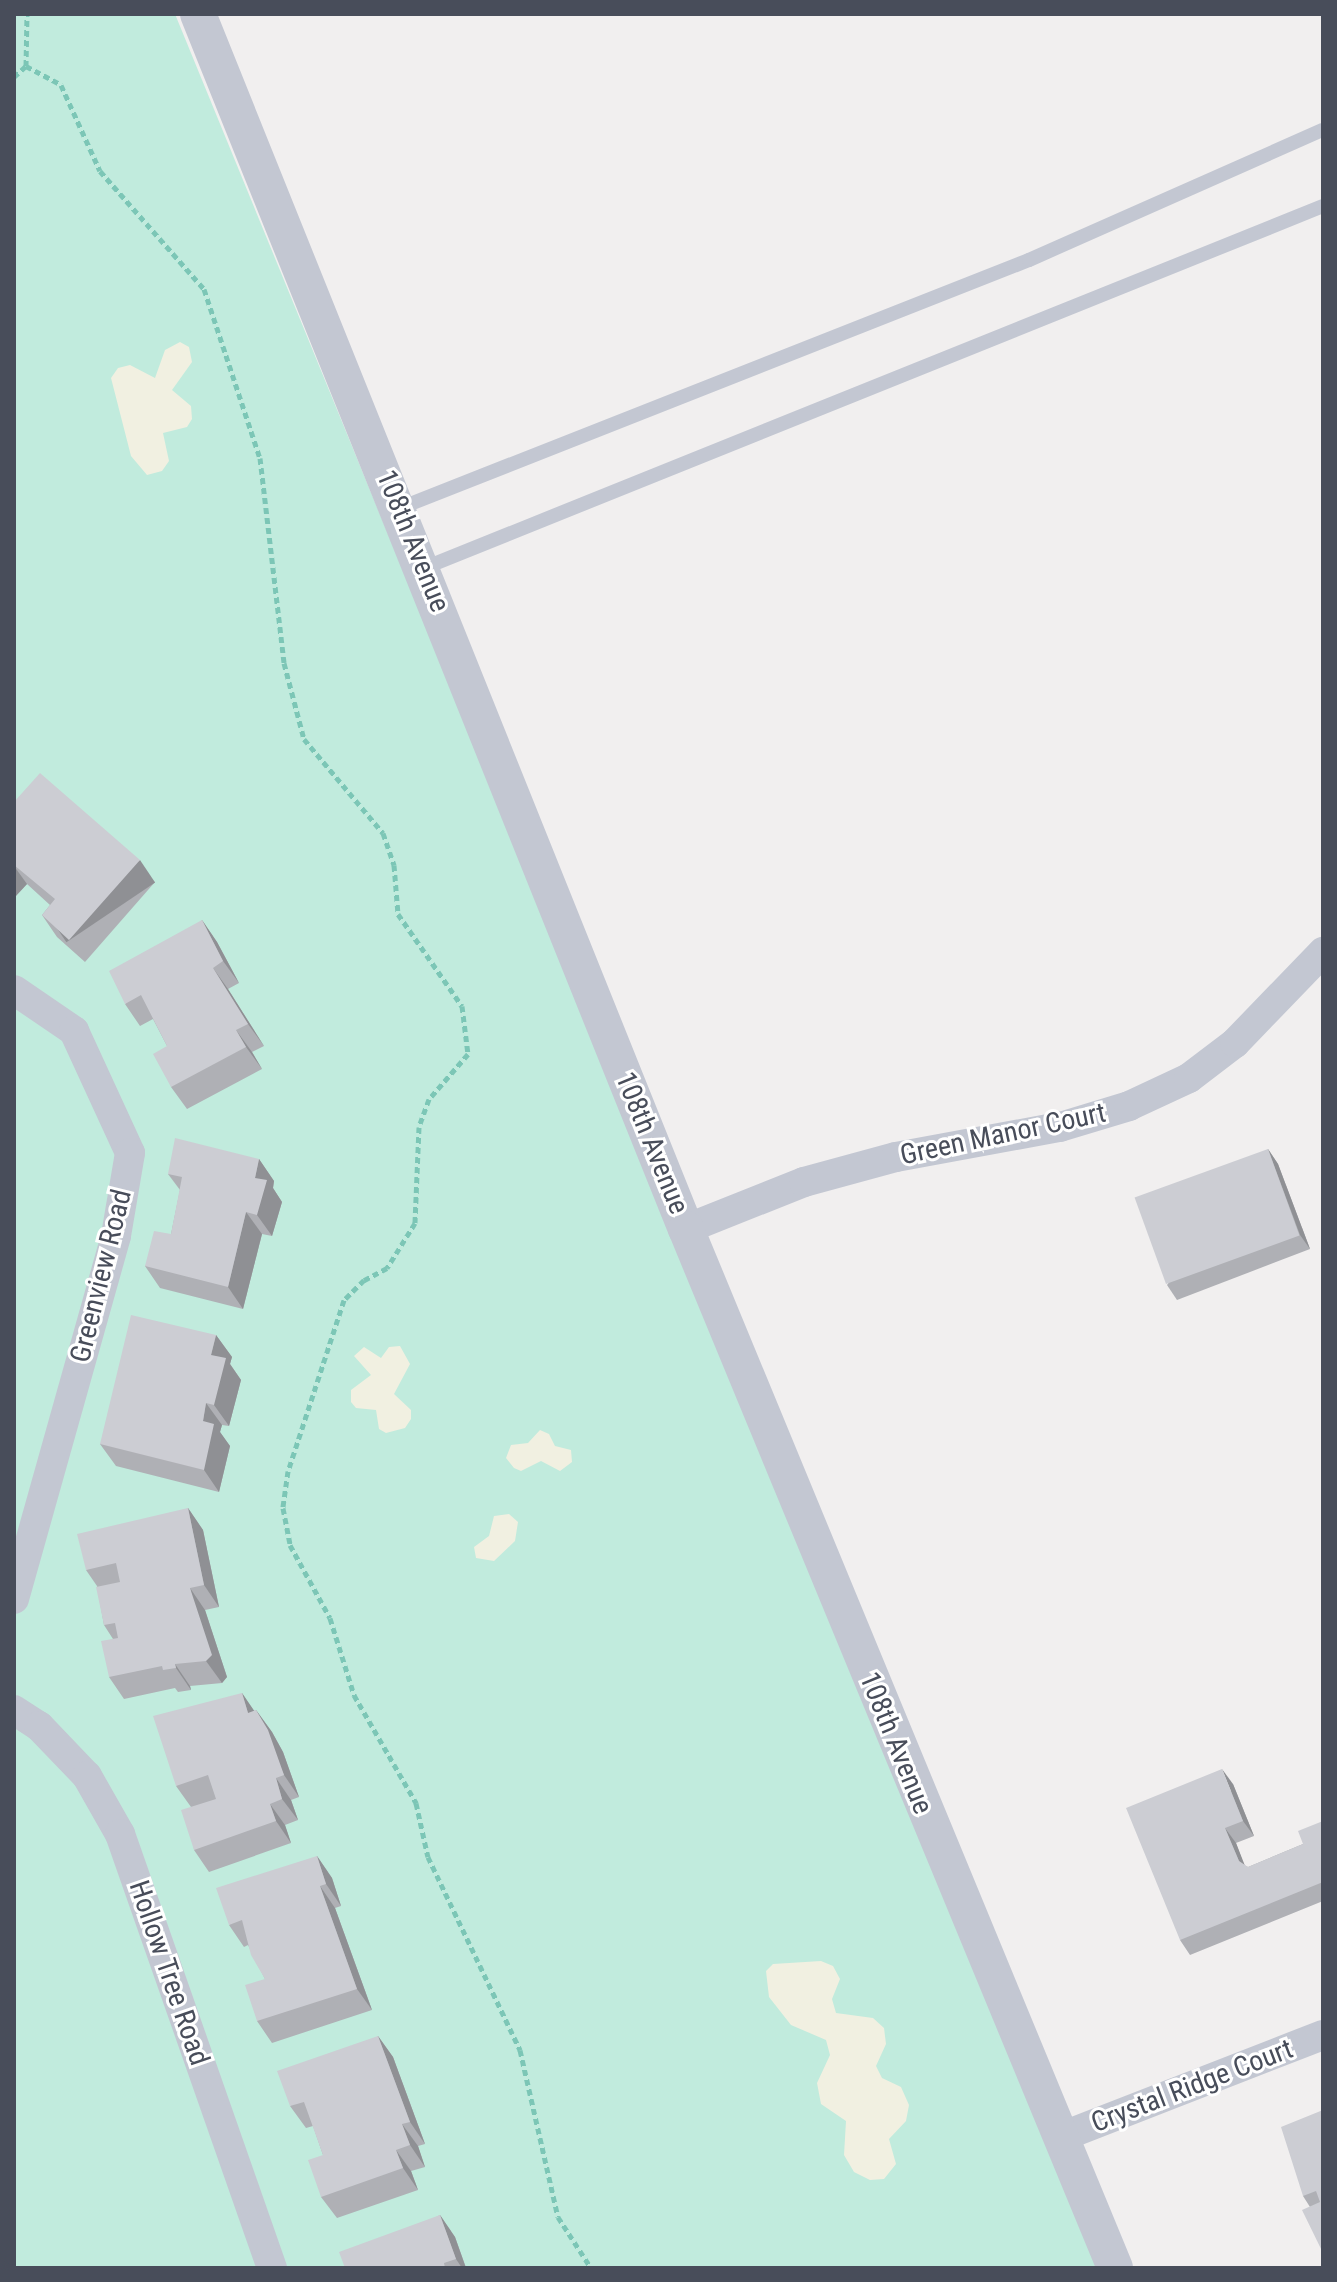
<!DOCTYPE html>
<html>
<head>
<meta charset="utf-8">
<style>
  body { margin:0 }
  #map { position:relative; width:1337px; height:2282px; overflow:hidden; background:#f1efef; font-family:"Roboto Condensed",sans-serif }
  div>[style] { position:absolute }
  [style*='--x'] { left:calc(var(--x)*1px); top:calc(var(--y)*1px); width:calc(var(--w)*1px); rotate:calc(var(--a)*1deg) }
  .green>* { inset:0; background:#c1ebdd }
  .sand>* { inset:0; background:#f1f0e1 }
  .path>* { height:5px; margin-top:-2.5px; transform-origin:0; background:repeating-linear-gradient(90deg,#7cc6b6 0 6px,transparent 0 10px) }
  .service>* { height:14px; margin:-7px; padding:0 7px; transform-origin:7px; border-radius:7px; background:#c3c7d2 }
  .minor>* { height:30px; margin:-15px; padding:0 15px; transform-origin:15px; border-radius:15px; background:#c3c7d2 }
  .tertiary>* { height:36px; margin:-18px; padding:0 18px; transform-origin:18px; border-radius:18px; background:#c3c7d2 }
  .wall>* { inset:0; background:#afb0b5 }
  .shaded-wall>* { inset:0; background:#8f9094; transform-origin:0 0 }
  .building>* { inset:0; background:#cccdd3; transform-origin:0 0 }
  span { translate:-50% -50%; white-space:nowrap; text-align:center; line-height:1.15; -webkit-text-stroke:6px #fff; paint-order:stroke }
  .street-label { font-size:28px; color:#484d5a }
  .frame { position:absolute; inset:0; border:16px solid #484d5a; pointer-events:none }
</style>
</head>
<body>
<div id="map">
  <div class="green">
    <i style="clip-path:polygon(14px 14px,175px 14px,406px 578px,1115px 2268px,14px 2268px)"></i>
  </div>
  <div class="sand">
    <i style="clip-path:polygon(180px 342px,189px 347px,192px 362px,172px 390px,191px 406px,192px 419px,187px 427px,163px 433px,169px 461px,162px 471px,147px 475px,131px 456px,111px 378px,118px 368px,130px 365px,155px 378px,165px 350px)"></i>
    <i style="clip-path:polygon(400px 1346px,410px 1364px,394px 1394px,411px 1410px,411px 1419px,405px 1428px,386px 1433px,379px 1429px,376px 1410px,356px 1408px,351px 1402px,351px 1390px,371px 1375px,354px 1356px,364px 1347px,381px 1358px,389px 1347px)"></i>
    <i style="clip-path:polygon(540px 1430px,549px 1434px,555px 1446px,571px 1450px,572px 1462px,560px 1471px,541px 1461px,521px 1471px,514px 1468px,506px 1458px,511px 1445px,528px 1443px)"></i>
    <i style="clip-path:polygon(509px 1514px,518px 1522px,515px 1541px,494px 1561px,476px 1558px,474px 1547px,489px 1536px,494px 1516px)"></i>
    <i style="clip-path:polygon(821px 1961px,833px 1966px,840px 1979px,832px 1999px,836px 2013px,873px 2018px,884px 2028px,886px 2044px,876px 2066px,882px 2078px,901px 2087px,909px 2105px,906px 2121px,889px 2139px,896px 2164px,884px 2179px,870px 2180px,854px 2172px,844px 2155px,846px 2121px,821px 2104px,817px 2083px,830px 2055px,826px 2040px,791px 2025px,769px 1997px,766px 1971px,773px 1964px)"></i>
  </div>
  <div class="path">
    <i style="--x:26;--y:66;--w:40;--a:28"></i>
    <i style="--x:61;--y:85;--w:94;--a:65.6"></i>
    <i style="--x:100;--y:171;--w:157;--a:48.6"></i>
    <i style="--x:204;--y:289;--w:178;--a:71.7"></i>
    <i style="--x:260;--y:458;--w:206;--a:83.3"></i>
    <i style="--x:284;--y:663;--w:79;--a:75.3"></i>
    <i style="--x:304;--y:739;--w:123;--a:50"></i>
    <i style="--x:383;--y:833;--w:34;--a:71"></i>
    <i style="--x:394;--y:865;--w:49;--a:85.3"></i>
    <i style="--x:398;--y:914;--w:112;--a:55.2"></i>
    <i style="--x:462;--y:1006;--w:48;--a:82.9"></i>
    <i style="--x:468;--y:1054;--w:60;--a:130.9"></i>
    <i style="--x:429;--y:1099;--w:30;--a:110"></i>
    <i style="--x:419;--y:1127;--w:96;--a:92.4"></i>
    <i style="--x:415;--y:1223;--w:53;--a:121.9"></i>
    <i style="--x:387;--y:1268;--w:26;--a:152"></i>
    <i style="--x:364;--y:1280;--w:28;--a:135"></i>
    <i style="--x:344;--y:1300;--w:180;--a:108.1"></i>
    <i style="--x:288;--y:1471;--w:37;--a:98"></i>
    <i style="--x:283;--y:1508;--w:38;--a:79"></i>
    <i style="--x:290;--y:1545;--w:83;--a:61.3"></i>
    <i style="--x:330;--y:1618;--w:81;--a:72.7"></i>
    <i style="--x:354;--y:1695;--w:125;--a:60.1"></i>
    <i style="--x:416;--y:1803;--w:55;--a:77.5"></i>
    <i style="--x:428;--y:1857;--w:214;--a:64.5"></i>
    <i style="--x:520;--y:2050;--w:171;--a:77.2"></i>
    <i style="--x:558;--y:2217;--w:61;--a:57.1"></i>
    <i style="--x:14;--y:77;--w:16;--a:-43"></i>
    <i style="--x:26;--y:66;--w:52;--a:-88.9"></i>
  </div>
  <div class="service">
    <i style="--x:400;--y:508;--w:676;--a:-21.52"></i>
    <i style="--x:1029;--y:260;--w:321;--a:-23.9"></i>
    <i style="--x:424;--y:568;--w:969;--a:-21.93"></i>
  </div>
  <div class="minor">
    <i style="--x:14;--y:990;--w:73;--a:34.3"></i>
    <i style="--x:74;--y:1031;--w:134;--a:65.3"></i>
    <i style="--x:130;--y:1153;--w:84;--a:99.6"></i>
    <i style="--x:116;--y:1236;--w:377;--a:105.7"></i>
    <i style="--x:686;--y:1229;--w:127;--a:-21.7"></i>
    <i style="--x:804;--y:1182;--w:95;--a:-15.2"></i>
    <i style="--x:896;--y:1157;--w:167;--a:-10.4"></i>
    <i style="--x:1060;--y:1127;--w:72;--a:-16.9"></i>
    <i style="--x:1129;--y:1106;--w:66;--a:-25"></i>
    <i style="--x:1189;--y:1078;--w:58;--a:-37.3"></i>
    <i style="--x:1235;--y:1043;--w:127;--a:-46"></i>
    <i style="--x:14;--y:1710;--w:30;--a:33"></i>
    <i style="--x:39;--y:1726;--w:69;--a:46.2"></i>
    <i style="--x:87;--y:1776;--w:67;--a:60.4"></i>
    <i style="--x:120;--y:1834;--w:460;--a:70.7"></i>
    <i style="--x:1061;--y:2137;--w:281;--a:-21.3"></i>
  </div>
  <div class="tertiary">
    <i style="--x:198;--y:14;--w:1309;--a:68.12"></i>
    <i style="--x:686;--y:1229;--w:1124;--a:67.56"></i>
  </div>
  <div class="wall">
    <i style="clip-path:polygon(14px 802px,155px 882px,85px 962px,57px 937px,42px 915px,50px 905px,27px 884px,14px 898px)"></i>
    <i style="clip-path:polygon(202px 920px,217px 942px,239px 983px,228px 989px,264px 1046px,252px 1052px,262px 1069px,187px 1109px,171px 1087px,167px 1046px,153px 1019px,140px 1026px,125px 1004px)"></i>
    <i style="clip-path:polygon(1268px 1149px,1278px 1164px,1310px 1249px,1177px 1300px,1167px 1285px)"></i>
    <i style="clip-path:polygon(259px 1159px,274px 1181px,273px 1188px,282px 1202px,272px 1236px,262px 1234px,243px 1309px,160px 1288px,145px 1266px,171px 1234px,180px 1190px,168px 1174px)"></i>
    <i style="clip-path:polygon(216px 1335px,232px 1357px,230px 1364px,241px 1380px,229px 1426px,222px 1425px,220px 1432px,230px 1446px,219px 1492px,116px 1466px,100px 1444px)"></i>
    <i style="clip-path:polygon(188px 1508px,203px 1530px,219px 1607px,205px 1610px,227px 1677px,222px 1683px,190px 1686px,191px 1690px,178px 1692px,175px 1688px,124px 1699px,109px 1677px,113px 1639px,104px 1625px,97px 1586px,86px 1570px)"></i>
    <i style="clip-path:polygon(242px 1693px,254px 1711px,256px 1710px,272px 1732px,283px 1752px,299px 1797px,291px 1800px,298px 1820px,285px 1825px,291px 1843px,209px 1872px,194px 1850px,191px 1807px,176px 1786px)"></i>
    <i style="clip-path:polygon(1233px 1784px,1254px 1836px,1236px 1843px,1244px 1865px,1248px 1867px,1303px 1844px,1323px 1821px,1323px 1901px,1190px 1955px,1180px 1940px)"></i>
    <i style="clip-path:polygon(317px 1856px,332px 1878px,341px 1906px,335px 1908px,372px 2010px,272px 2043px,257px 2021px,265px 1979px,248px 1945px,244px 1947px,229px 1925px)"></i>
    <i style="clip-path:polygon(378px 2036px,393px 2057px,425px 2144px,418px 2146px,425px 2167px,411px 2171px,418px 2190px,337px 2218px,321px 2197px,323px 2155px,313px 2126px,306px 2128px,290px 2106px)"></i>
    <i style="clip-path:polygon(1323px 2110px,1323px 2253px,1310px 2207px,1303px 2196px)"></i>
    <i style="clip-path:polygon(440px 2215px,455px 2237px,466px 2268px,345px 2268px)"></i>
  </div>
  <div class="shaded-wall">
    <i style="left:140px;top:860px;width:27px;height:107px;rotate:56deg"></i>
    <i style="clip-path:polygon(14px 866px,27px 884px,14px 898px)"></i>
    <i style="clip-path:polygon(202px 920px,217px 942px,239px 983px,223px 961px)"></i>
    <i style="clip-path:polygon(213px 968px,228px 989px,264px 1046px,248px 1024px)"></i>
    <i style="clip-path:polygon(236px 1030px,252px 1052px,262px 1069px,246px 1047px)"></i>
    <i style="clip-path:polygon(1268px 1149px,1278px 1164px,1310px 1249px,1300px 1235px)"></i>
    <i style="clip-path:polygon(259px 1159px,274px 1181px,273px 1188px,282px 1202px,272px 1236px,257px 1215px,255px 1178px)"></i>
    <i style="clip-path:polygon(246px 1212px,262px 1234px,243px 1309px,228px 1287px)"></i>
    <i style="clip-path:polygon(216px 1335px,232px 1357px,230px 1364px,241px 1380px,229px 1426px,214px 1405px,211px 1355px)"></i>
    <i style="clip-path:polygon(206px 1403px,222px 1425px,220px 1432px,230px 1446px,219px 1492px,204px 1470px,203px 1421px)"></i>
    <i style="clip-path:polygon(188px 1508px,203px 1530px,219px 1607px,204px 1585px)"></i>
    <i style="clip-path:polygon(190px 1588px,205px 1610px,227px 1677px,222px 1683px,206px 1661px)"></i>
    <i style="clip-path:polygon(175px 1664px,190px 1686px,191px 1690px,176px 1668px)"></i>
    <i style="clip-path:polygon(242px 1693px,257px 1715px,248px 1713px)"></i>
    <i style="clip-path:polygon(256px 1710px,272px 1732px,283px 1752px,299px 1797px,284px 1775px)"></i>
    <i style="clip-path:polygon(1222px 1769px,1233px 1784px,1254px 1836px,1243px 1821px)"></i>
    <i style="clip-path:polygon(276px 1778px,291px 1800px,298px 1820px,282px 1799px)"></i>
    <i style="clip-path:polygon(270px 1804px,285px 1825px,291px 1843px,276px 1821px)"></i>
    <i style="clip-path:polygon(1225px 1828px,1236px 1843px,1249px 1876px,1239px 1861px)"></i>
    <i style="clip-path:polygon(317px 1856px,332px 1878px,341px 1906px,326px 1884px)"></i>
    <i style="clip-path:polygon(320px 1886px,335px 1908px,372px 2010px,357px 1989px)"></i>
    <i style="clip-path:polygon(378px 2036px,393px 2057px,425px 2144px,410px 2122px)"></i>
    <i style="clip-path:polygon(402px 2124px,418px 2146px,425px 2167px,410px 2145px)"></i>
    <i style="clip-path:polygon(396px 2150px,411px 2171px,418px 2190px,403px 2168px)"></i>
    <i style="clip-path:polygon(440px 2215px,455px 2237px,466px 2268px,462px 2268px,456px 2259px)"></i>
  </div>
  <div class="building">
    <i style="clip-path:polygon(40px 773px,140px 860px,69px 940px,42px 915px,55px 899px,14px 865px,14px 802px)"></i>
    <i style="clip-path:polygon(202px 920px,223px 961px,213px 968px,248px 1024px,236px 1030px,246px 1047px,171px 1087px,153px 1054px,167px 1046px,141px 995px,125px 1004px,109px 971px)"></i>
    <i style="clip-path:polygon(175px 1138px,259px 1159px,255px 1178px,267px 1180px,257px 1215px,246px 1212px,228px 1287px,145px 1266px,154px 1231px,171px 1234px,182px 1177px,168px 1174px)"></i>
    <i style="left:1268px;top:1149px;width:92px;height:142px;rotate:70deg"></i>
    <i style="clip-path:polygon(131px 1315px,216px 1335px,211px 1355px,226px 1358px,214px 1405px,206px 1403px,203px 1421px,214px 1424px,204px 1470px,100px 1444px)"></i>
    <i style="clip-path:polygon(188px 1508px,204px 1585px,190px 1588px,212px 1655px,206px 1661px,175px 1664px,176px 1668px,163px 1670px,162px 1666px,109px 1677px,101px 1641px,118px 1638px,115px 1623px,104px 1625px,96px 1587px,120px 1582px,116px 1563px,86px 1570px,77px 1534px)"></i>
    <i style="clip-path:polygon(242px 1693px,248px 1713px,256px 1710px,268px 1730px,284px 1775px,276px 1778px,282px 1799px,270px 1804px,276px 1821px,194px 1850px,181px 1810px,216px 1799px,208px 1775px,176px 1786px,153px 1716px)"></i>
    <i style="clip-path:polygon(1222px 1769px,1243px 1821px,1225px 1828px,1239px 1861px,1248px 1867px,1303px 1844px,1298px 1831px,1323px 1821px,1323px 1882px,1180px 1940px,1126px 1808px)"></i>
    <i style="clip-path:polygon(317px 1856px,326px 1884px,320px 1886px,357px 1989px,257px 2021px,245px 1985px,265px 1979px,251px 1955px,242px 1920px,229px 1925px,216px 1888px)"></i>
    <i style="clip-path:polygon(378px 2036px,410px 2122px,402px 2124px,410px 2145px,396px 2150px,403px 2168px,321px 2197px,308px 2160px,323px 2155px,304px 2102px,290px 2106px,277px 2071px)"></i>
    <i style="clip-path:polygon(1323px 2110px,1323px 2253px,1302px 2210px,1320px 2202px,1316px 2191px,1303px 2196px,1281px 2127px)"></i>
    <i style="clip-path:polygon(440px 2215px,456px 2259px,444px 2263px,445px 2268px,345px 2268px,339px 2252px)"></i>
  </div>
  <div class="street-label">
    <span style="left:413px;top:541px;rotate:68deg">108th Avenue</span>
    <span style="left:1003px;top:1134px;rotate:-12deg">Green Manor Court</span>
    <span style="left:652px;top:1143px;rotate:68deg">108th Avenue</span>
    <span style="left:101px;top:1276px;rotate:-76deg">Greenview Road</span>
    <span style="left:896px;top:1743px;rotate:68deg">108th Avenue</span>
    <span style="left:169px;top:1973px;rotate:71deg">Hollow Tree Road</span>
    <span style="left:1192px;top:2086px;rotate:-21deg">Crystal Ridge Court</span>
  </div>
  <div class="frame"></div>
</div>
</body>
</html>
